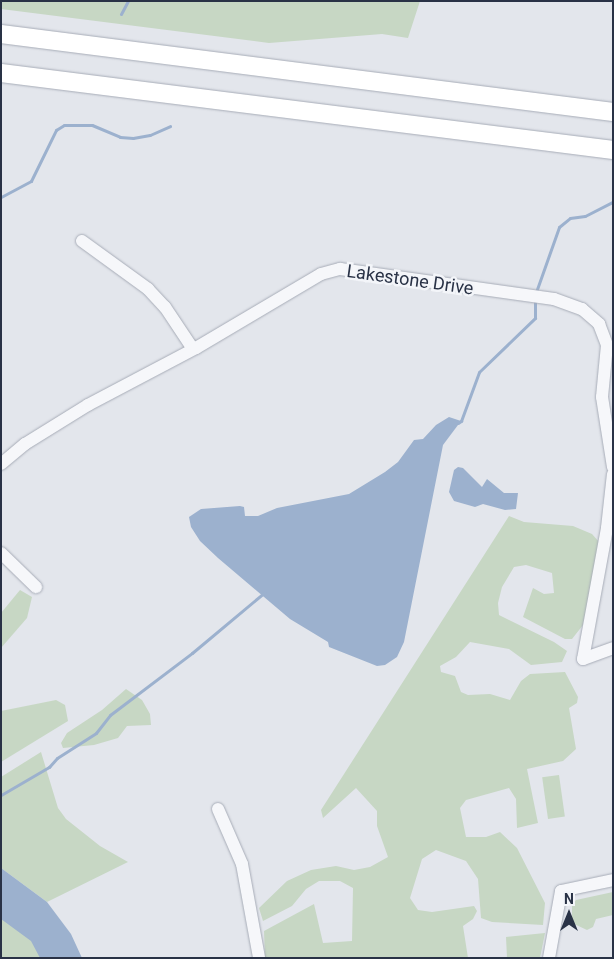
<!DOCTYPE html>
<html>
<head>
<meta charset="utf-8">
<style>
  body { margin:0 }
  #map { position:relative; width:614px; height:959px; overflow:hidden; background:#e3e6ec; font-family:Roboto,sans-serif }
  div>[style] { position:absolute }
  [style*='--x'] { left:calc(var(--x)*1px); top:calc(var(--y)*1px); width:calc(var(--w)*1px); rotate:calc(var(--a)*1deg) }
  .green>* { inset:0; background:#c7d7c4; transform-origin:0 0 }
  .water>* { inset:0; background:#9cb1ce }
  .stream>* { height:3px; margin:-1.5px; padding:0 1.5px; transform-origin:1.5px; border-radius:1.5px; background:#9cb1ce }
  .roads { filter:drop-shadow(0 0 1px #a7acb7) drop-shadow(0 0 1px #a7acb7) }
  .minor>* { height:12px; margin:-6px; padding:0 6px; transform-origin:6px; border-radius:6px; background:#f6f7fa }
  .highway>* { height:18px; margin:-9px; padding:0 9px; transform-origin:9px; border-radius:9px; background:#fff }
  span { translate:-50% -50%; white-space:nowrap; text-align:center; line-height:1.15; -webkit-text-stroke:5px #f3f5f9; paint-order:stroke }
  .street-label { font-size:18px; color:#293246 }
  .frame { position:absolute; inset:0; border:2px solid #293246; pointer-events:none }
  .north { position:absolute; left:544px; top:889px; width:50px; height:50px; -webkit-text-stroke:4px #f3f5f9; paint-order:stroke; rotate:0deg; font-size:14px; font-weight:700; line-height:20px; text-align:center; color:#293246 }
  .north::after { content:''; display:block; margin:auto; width:18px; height:22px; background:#293246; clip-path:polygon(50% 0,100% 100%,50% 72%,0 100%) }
</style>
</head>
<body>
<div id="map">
  <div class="green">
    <i style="clip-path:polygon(1px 1px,420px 1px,408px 38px,382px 34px,269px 43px,1px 9px)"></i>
    <i style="clip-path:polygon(509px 516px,524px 522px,573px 526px,592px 534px,600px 543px,583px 625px,572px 639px,565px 639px,523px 617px,533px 588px,544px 594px,554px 593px,552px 573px,526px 565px,514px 567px,502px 587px,498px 603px,499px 615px,554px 642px,567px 651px,562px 662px,531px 665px,509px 649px,470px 642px,456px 657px,440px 666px,441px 672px,455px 676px,461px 692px,468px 695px,490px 694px,510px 700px,521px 681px,530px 674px,565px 672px,578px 697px,577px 703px,569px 708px,576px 749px,563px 761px,527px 769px,538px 823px,517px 828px,516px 799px,509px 788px,466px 800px,460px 808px,466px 837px,486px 837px,500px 832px,517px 848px,545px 903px,543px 925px,492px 922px,481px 918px,478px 879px,466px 861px,436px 850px,422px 859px,410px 898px,418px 910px,432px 912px,474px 906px,477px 911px,473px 919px,463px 926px,468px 958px,265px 958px,264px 931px,314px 904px,323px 943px,352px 941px,353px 888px,340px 881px,319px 881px,306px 889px,292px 906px,263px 921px,259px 908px,287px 881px,311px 870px,336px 866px,354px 870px,370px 867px,388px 857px,377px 826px,377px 811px,356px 788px,323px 818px,321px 810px)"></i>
    <i style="clip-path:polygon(20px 590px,32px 597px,27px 618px,1px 648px,1px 613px)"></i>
    <i style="clip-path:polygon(126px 689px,142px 700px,150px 714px,151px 725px,127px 726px,118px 738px,94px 745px,63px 748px,61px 743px,67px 733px,102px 710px)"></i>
    <i style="clip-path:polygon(56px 700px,65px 705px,68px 721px,1px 762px,1px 711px)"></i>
    <i style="clip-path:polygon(41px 752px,58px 808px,66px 819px,100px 846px,128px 862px,47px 902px,1px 868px,1px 777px)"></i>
    <i style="left:559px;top:775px;width:42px;height:17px;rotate:82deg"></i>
    <i style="clip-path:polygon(613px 892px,613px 915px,596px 919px,593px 927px,587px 930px,572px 923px,572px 905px,576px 900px)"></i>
    <i style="clip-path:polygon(1px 895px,61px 958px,1px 958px)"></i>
    <i style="clip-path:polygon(545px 933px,540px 958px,507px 958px,506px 937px)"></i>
  </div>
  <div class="water">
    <i style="clip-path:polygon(449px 417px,461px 421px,443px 445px,404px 642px,397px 657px,385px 665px,377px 666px,329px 647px,328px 642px,290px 619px,218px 558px,200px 541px,191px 527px,189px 517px,201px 509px,240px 506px,244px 507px,245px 516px,258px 516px,277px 508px,349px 494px,385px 472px,398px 462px,414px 440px,423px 439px,436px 425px)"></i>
    <i style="clip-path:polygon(458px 467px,463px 468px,482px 487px,487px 479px,504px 493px,518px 493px,516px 509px,505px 510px,483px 504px,475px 507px,454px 501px,449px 492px,454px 470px)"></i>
    <i style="clip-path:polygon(1px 868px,47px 902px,71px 934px,82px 958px,40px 958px,31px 941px,1px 919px)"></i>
  </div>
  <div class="stream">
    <i style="--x:121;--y:14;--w:15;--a:-62"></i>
    <i style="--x:1;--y:197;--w:34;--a:-28"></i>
    <i style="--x:31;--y:181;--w:57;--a:-63.9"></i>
    <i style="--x:56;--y:130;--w:9;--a:-32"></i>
    <i style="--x:64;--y:125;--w:28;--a:0"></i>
    <i style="--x:92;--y:125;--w:30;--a:23"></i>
    <i style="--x:120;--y:137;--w:13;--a:4"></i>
    <i style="--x:133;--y:138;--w:17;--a:-10"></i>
    <i style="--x:150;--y:135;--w:22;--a:-24"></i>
    <i style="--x:536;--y:292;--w:69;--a:-70.5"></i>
    <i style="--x:559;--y:227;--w:14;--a:-39"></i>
    <i style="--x:570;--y:218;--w:15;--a:-8"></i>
    <i style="--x:585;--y:216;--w:31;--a:-27"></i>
    <i style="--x:458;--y:423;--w:4;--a:-34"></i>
    <i style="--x:461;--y:421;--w:52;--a:-69.8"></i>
    <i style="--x:479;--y:372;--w:78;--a:-44"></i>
    <i style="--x:535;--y:318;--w:17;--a:-90"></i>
    <i style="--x:1;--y:795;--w:56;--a:-30.3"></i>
    <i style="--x:49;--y:767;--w:12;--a:-48"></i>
    <i style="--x:57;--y:758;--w:46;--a:-32.7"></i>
    <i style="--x:96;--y:733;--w:23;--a:-52"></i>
    <i style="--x:110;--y:715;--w:103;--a:-37.1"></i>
    <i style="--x:192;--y:653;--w:95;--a:-39.9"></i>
  </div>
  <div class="roads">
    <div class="minor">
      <i style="--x:82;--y:241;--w:82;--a:36"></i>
      <i style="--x:148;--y:289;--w:25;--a:47"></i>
      <i style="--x:165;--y:307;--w:50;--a:56.3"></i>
      <i style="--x:1;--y:464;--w:31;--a:-40"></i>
      <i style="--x:25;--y:444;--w:74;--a:-31.8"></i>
      <i style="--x:88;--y:405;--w:122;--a:-27.8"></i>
      <i style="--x:196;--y:348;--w:145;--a:-30.6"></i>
      <i style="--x:321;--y:274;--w:20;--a:-15"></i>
      <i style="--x:340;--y:269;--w:216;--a:8"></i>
      <i style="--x:554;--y:299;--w:30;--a:20"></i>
      <i style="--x:582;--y:309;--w:23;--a:41"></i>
      <i style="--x:599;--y:324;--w:22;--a:69"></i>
      <i style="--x:607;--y:345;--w:52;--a:95.5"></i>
      <i style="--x:602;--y:397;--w:71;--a:81.1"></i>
      <i style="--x:1;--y:553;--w:49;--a:44.2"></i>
      <i style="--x:583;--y:659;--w:133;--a:-79.6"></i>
      <i style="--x:607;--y:528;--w:54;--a:-83.7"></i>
      <i style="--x:583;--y:659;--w:32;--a:-20"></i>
      <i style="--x:218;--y:809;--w:60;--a:66.4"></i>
      <i style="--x:242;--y:864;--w:96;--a:79.7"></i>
      <i style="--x:549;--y:958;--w:68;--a:-79.8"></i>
      <i style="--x:561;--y:891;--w:53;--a:-11.9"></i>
    </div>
    <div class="highway">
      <i style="--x:1;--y:34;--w:617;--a:7.26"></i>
      <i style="--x:1;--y:73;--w:617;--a:7.17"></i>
    </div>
  </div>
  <div class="street-label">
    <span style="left:410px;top:280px;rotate:8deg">Lakestone Drive</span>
  </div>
  <div class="frame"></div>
  <div class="north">N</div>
</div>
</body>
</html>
